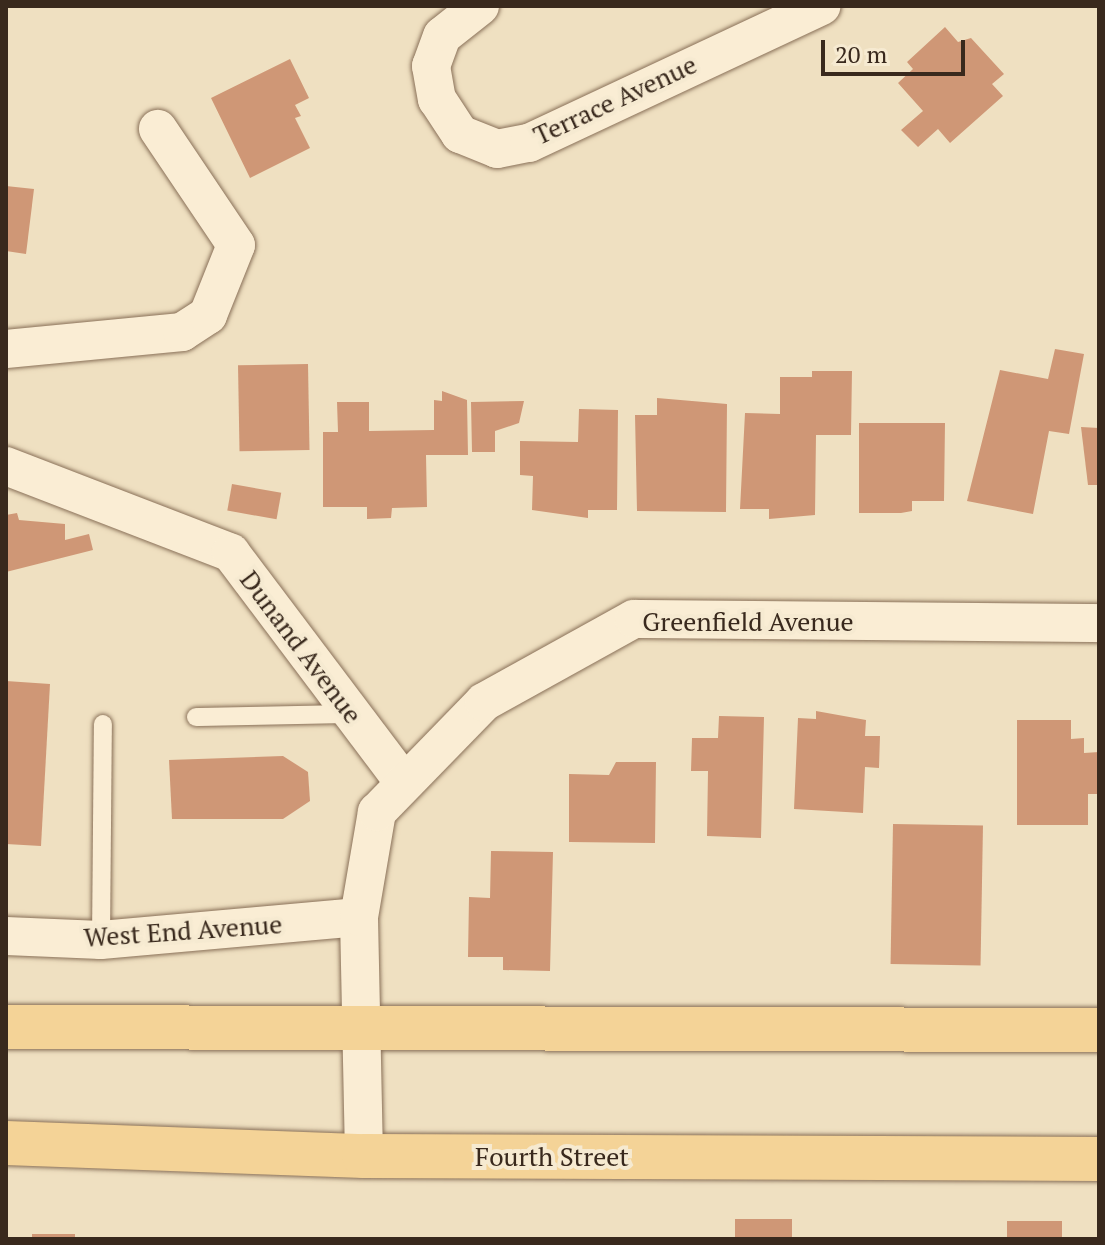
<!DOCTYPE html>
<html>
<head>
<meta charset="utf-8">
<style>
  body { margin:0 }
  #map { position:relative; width:1105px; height:1245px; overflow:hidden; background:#efe0c1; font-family:"PT Serif",serif }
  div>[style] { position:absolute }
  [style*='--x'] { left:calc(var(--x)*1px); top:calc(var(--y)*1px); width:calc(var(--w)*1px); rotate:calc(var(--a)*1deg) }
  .building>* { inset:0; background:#cf9776; transform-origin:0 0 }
  .roads { filter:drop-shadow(0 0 2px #897058) drop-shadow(0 0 2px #897058) }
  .lane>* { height:18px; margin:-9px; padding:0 9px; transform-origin:9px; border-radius:9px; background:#faedd4 }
  .street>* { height:38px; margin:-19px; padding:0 19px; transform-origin:19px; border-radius:19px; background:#faedd4 }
  .primary>* { height:44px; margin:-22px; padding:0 22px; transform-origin:22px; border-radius:22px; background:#f4d397 }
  span { translate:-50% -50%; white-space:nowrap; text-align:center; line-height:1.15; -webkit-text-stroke:8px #f6ead1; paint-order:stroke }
  .street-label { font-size:26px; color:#39291d }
  .frame { position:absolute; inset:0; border:8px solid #39291d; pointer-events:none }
  .scale { position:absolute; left:821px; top:40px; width:144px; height:36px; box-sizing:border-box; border:4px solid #39291d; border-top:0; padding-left:10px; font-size:24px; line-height:28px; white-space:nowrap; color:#39291d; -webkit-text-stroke:6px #f6ead1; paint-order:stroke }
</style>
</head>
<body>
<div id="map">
  <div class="building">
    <i style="clip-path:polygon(945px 27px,958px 42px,971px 38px,1004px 74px,992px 84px,1003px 96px,950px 143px,938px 129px,918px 147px,901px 130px,923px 111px,898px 83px,913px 69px,907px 62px)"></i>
    <i style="clip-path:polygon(290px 59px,309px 98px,295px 105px,301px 116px,295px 118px,310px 148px,250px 178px,211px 98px)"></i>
    <i style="clip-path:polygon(6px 186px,34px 189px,26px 254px,6px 251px)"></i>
    <i style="clip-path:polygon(1055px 349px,1084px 354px,1069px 434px,1049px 431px,1033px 514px,967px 501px,1000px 370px,1048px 379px)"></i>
    <i style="left:308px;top:364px;width:86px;height:70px;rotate:89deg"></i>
    <i style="clip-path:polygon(812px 371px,852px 371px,851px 435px,816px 435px,815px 515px,769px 519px,769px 509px,740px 509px,745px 413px,780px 414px,780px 377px,812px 377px)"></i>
    <i style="clip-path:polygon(442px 391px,467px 400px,468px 455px,426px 455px,427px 507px,392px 508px,391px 518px,367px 519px,367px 507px,323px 507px,323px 432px,338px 432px,337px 402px,369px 402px,369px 431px,434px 430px,434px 400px,442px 401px)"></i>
    <i style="clip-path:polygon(657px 398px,727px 404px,726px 512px,637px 511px,635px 415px,657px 415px)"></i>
    <i style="clip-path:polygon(524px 401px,519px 423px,495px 431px,495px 452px,472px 452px,471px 402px)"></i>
    <i style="clip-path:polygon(579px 409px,618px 410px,617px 510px,588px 510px,588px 518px,532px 510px,533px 476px,520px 475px,520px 441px,578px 442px)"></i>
    <i style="clip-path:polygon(859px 423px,945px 423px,944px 501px,912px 501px,912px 511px,901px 513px,859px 513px)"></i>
    <i style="clip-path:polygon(1081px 427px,1099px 428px,1099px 485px,1088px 485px)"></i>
    <i style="left:232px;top:484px;width:50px;height:27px;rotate:10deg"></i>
    <i style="clip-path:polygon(17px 513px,19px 520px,65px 524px,65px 540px,89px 534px,93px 550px,6px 572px,6px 515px)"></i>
    <i style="clip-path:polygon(6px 681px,50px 684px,41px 846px,6px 844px)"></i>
    <i style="clip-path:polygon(816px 711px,866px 720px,865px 736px,880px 736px,879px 768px,865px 767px,863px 813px,794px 809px,798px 718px,816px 719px)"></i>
    <i style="clip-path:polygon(719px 716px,764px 717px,761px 838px,707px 836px,708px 771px,691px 771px,692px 738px,718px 738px)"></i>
    <i style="clip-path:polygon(1017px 720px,1071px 720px,1071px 739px,1084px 738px,1084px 753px,1099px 752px,1099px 794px,1088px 794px,1088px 825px,1017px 825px)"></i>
    <i style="clip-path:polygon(283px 756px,308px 772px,310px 801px,283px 819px,172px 819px,169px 760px)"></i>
    <i style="clip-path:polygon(616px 762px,656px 762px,655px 843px,569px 842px,569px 774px,609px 775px)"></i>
    <i style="left:893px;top:824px;width:90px;height:140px;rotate:1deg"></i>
    <i style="clip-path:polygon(491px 851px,553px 852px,550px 971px,503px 970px,503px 957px,468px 957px,469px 897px,490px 898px)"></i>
    <i style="left:735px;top:1219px;width:57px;height:20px"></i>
    <i style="left:1007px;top:1221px;width:55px;height:18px"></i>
    <i style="left:32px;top:1234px;width:43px;height:5px"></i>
  </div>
  <div class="roads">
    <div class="lane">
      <i style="--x:196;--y:717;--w:154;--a:-1.1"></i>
      <i style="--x:101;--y:940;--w:216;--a:-89.5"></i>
    </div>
    <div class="street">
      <i style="--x:480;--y:6;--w:48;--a:141.7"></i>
      <i style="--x:442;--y:36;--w:32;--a:110"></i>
      <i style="--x:431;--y:66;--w:34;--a:80"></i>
      <i style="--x:437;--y:99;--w:42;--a:56.7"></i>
      <i style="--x:460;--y:134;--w:40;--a:22"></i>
      <i style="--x:497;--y:149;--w:33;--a:-11"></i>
      <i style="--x:529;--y:143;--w:323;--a:-25.1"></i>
      <i style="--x:6;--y:349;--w:177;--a:-5.5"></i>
      <i style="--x:182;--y:332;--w:31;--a:-33"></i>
      <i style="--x:208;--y:315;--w:75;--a:-68.2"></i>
      <i style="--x:236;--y:245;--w:140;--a:-123.9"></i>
      <i style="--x:6;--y:466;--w:241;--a:21.1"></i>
      <i style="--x:231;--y:553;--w:284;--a:53"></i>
      <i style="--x:6;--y:936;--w:95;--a:2.4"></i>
      <i style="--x:101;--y:940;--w:259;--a:-5.1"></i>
      <i style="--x:364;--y:1156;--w:239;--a:-91.2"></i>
      <i style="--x:359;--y:917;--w:107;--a:-80.3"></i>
      <i style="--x:377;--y:812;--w:153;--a:-45.8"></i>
      <i style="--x:484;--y:702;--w:171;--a:-29"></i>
      <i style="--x:634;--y:619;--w:465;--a:0.5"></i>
    </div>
    <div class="primary">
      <i style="--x:6;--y:1027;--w:1093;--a:0.16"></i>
      <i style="--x:6;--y:1143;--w:358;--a:2.1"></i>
      <i style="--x:364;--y:1156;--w:735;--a:0.23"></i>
    </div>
  </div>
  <div class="street-label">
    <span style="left:615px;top:100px;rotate:-25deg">Terrace Avenue</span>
    <span style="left:748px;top:622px">Greenfield Avenue</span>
    <span style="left:301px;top:647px;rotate:53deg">Dunand Avenue</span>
    <span style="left:183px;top:931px;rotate:-4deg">West End Avenue</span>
    <span style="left:552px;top:1157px">Fourth Street</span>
  </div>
  <div class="frame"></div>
  <div class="scale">20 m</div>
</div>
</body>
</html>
